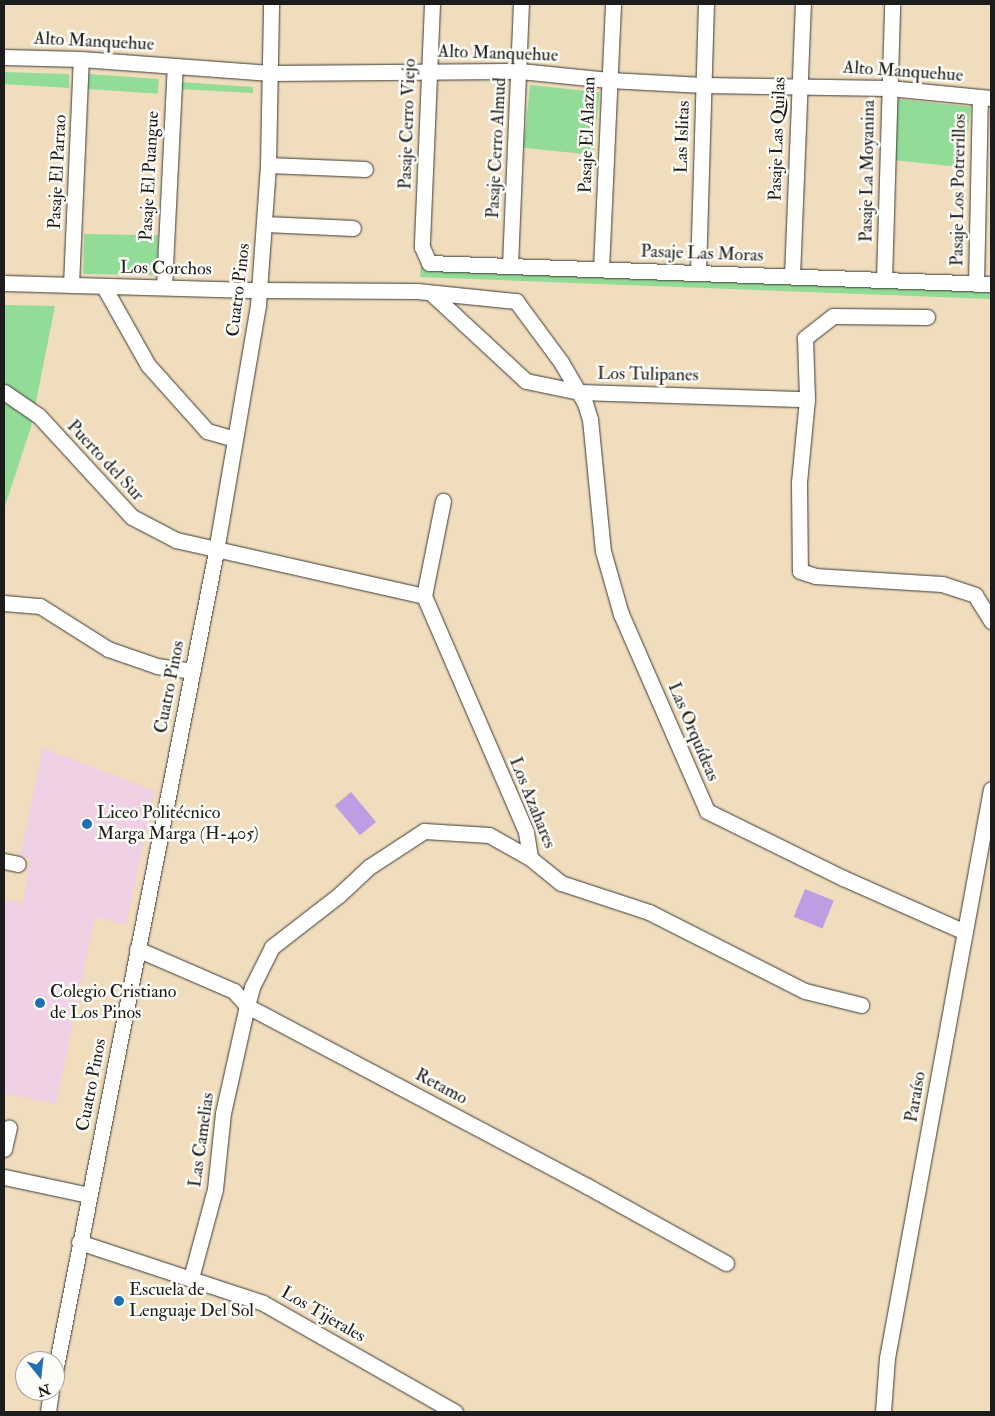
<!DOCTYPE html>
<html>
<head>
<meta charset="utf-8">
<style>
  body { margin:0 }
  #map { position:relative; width:995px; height:1416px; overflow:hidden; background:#f0ddbd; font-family:"IM FELL Double Pica",serif }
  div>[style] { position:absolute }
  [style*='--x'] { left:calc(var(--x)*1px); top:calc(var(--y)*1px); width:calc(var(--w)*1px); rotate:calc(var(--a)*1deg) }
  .built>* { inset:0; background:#f0d0e4 }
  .green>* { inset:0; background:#93dc97; transform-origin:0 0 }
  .building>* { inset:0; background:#bf9de2; transform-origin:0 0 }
  .roads { filter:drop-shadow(0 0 1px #3c3934) drop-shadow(0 0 1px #3c3934) }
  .minor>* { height:15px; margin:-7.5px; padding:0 7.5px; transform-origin:7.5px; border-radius:7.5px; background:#fff }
  .dots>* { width:14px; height:14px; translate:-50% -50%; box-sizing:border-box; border:2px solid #fdfcf7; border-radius:50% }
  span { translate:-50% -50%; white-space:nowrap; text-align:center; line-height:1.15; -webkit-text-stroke:5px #fdfcf7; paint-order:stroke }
  .street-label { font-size:18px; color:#1c1c1c }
  .poi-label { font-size:18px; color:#1c1c1c }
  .left { translate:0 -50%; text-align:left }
  .frame { position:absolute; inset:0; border:5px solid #1c1c1c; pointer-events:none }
  .north { position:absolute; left:15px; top:1351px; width:50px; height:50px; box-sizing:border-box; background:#fdfcf7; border:1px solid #a3a29f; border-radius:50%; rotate:164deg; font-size:14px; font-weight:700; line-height:20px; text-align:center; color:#1c1c1c }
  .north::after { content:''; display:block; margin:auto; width:18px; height:22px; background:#1f6fb2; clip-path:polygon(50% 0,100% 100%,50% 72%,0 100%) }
</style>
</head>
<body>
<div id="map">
  <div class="built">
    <i style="clip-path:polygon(43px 748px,155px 791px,126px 925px,95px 917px,56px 1104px,4px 1093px,4px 899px,23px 903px,30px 859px,20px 857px)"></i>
  </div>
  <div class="green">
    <i style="clip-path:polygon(4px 72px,69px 74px,69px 88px,4px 84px)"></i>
    <i style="left:89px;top:74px;width:70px;height:15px;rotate:4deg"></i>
    <i style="clip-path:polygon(179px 82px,253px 87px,253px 93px,180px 89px)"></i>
    <i style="left:530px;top:85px;width:70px;height:63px;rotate:6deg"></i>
    <i style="left:897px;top:99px;width:74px;height:61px;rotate:6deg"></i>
    <i style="left:84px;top:234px;width:74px;height:40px;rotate:1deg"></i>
    <i style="clip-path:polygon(421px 266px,991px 290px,991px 299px,420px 277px)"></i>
    <i style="clip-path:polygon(4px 305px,55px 306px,31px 427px,4px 509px)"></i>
  </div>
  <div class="building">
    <i style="left:351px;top:792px;width:39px;height:21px;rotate:50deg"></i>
    <i style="left:805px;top:889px;width:31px;height:30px;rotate:22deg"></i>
  </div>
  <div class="roads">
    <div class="minor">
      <i style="--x:432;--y:4;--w:243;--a:92.4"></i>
      <i style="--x:422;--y:247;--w:17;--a:66"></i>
      <i style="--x:429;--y:263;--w:562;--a:2.14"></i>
      <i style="--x:4;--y:57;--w:77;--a:1.5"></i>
      <i style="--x:81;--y:59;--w:190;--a:4.2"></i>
      <i style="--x:270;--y:73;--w:250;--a:-0.5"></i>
      <i style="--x:520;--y:71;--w:89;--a:5.8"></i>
      <i style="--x:609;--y:80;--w:94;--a:3"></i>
      <i style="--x:703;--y:85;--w:186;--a:0.9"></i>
      <i style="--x:889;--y:88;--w:102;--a:5.6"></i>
      <i style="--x:268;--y:165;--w:97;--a:2.4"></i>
      <i style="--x:265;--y:224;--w:88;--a:2.6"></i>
      <i style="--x:510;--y:265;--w:261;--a:-87.6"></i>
      <i style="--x:601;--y:269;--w:265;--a:-87.4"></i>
      <i style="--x:698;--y:272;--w:268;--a:-88.3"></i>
      <i style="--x:792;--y:276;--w:272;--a:-87.7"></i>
      <i style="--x:884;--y:280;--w:276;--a:-88.3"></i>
      <i style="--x:4;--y:283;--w:256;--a:1.6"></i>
      <i style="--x:260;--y:290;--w:157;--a:0.4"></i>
      <i style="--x:417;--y:291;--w:100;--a:5.8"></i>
      <i style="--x:516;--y:301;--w:76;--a:53.6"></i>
      <i style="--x:561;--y:362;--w:48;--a:59.7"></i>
      <i style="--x:585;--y:403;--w:17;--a:73"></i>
      <i style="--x:590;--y:419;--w:133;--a:84.4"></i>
      <i style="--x:603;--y:551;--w:66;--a:74.1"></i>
      <i style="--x:621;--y:614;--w:215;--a:66.4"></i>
      <i style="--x:707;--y:811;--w:152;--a:26.2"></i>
      <i style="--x:843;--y:878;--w:133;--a:23.9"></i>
      <i style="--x:976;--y:284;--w:187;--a:-88.8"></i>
      <i style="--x:71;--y:285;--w:226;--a:-87.5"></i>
      <i style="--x:104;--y:287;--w:90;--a:60.6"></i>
      <i style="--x:148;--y:365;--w:89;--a:48.2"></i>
      <i style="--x:207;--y:431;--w:29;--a:16"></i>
      <i style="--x:164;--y:287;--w:221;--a:-87.2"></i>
      <i style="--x:431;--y:293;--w:129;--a:42.8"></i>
      <i style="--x:526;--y:381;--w:54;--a:11.7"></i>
      <i style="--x:579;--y:392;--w:228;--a:1.8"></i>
      <i style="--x:927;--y:317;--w:94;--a:-179.4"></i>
      <i style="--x:833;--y:316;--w:36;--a:142"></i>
      <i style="--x:805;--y:338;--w:61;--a:88.1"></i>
      <i style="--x:807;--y:399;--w:83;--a:95.5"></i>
      <i style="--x:799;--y:482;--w:89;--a:89.4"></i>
      <i style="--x:800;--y:571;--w:16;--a:18"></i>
      <i style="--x:815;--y:576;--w:127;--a:3.6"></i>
      <i style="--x:942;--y:584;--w:35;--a:18"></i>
      <i style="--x:975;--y:595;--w:31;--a:58"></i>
      <i style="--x:4;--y:392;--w:42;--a:34.4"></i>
      <i style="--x:39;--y:416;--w:137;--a:47.4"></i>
      <i style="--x:132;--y:517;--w:50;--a:27.6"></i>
      <i style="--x:176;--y:540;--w:254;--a:12.7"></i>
      <i style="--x:424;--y:596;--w:257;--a:66.6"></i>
      <i style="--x:526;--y:832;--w:26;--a:81"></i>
      <i style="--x:424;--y:596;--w:97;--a:-78.7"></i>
      <i style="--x:4;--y:603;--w:36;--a:5"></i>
      <i style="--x:40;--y:606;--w:80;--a:32.3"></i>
      <i style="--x:108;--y:649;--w:52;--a:19.1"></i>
      <i style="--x:157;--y:666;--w:36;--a:8"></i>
      <i style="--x:4;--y:861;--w:14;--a:12"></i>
      <i style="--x:137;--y:949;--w:106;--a:23.4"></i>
      <i style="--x:234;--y:991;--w:20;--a:49"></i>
      <i style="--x:247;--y:1006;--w:385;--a:27.9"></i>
      <i style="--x:587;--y:1186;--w:159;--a:29"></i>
      <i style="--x:4;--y:1149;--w:22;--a:-77"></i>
      <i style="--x:4;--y:1177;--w:87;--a:12"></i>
      <i style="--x:79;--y:1242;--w:194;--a:18.3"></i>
      <i style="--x:263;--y:1303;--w:221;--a:29.6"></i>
      <i style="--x:191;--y:1278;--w:92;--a:-74.9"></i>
      <i style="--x:215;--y:1189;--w:76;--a:-84"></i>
      <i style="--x:223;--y:1113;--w:110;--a:-77.4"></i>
      <i style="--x:247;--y:1006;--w:20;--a:-75"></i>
      <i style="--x:252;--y:987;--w:45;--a:-63.4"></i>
      <i style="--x:272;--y:947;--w:85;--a:-37.8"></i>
      <i style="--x:339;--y:895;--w:41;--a:-43"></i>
      <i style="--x:369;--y:867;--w:66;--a:-33.2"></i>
      <i style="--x:424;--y:831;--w:65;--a:3.5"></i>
      <i style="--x:489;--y:835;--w:47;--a:29.3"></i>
      <i style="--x:530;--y:858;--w:40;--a:39"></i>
      <i style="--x:561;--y:883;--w:93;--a:18.2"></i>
      <i style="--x:649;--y:912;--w:175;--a:26.9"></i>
      <i style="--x:805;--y:991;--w:58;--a:14"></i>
      <i style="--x:55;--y:1372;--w:837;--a:-78.9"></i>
      <i style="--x:216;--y:551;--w:250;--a:-80.3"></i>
      <i style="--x:258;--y:305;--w:140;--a:-85.9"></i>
      <i style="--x:268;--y:165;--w:161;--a:-88.9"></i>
      <i style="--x:48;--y:1412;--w:21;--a:-82"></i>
      <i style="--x:883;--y:1412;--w:54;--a:-85.8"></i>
      <i style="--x:887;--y:1358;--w:578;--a:-79.64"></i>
    </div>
  </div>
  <div class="dots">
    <i style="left:87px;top:824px;background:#1f6fb2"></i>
    <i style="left:40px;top:1003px;background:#1f6fb2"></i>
    <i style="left:119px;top:1301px;background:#1f6fb2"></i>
  </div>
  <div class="street-label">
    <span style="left:94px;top:42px;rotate:3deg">Alto Manquehue</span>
    <span style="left:498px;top:54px;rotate:2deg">Alto Manquehue</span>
    <span style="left:903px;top:72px;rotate:4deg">Alto Manquehue</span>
    <span style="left:408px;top:124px;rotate:-88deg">Pasaje Cerro Viejo</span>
    <span style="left:588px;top:135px;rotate:-88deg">Pasaje El Alazan</span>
    <span style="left:683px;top:137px;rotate:-88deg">Las Islitas</span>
    <span style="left:778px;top:139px;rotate:-88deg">Pasaje Las Quilas</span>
    <span style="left:497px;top:148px;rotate:-87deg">Pasaje Cerro Almud</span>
    <span style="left:868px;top:171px;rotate:-89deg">Pasaje La Moyanina</span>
    <span style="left:58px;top:172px;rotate:-87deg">Pasaje El Parrao</span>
    <span style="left:150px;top:176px;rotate:-87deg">Pasaje El Puangue</span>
    <span style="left:959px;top:190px;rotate:-89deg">Pasaje Los Potrerillos</span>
    <span style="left:702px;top:254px;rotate:2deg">Pasaje Las Moras</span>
    <span style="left:166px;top:269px;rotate:1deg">Los Corchos</span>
    <span style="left:239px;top:290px;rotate:-83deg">Cuatro Pinos</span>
    <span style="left:648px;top:375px;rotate:1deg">Los Tulipanes</span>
    <span style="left:105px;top:461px;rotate:47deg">Puerto del Sur</span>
    <span style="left:170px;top:687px;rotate:-79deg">Cuatro Pinos</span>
    <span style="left:693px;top:732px;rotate:67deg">Las Orquídeas</span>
    <span style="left:532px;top:803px;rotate:68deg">Los Azahares</span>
    <span style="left:92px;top:1085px;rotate:-79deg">Cuatro Pinos</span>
    <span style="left:441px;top:1087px;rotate:28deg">Retamo</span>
    <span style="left:916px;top:1097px;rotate:-80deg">Paraíso</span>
    <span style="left:202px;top:1140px;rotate:-82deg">Las Camelias</span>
    <span style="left:323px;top:1315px;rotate:30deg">Los Tijerales</span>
  </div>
  <div class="poi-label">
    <span class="left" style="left:97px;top:824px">Liceo Politécnico<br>Marga Marga (H-405)</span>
    <span class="left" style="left:50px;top:1003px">Colegio Cristiano<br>de Los Pinos</span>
    <span class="left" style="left:129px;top:1301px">Escuela de<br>Lenguaje Del Sol</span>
  </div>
  <div class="frame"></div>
  <div class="north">N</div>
</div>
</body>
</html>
